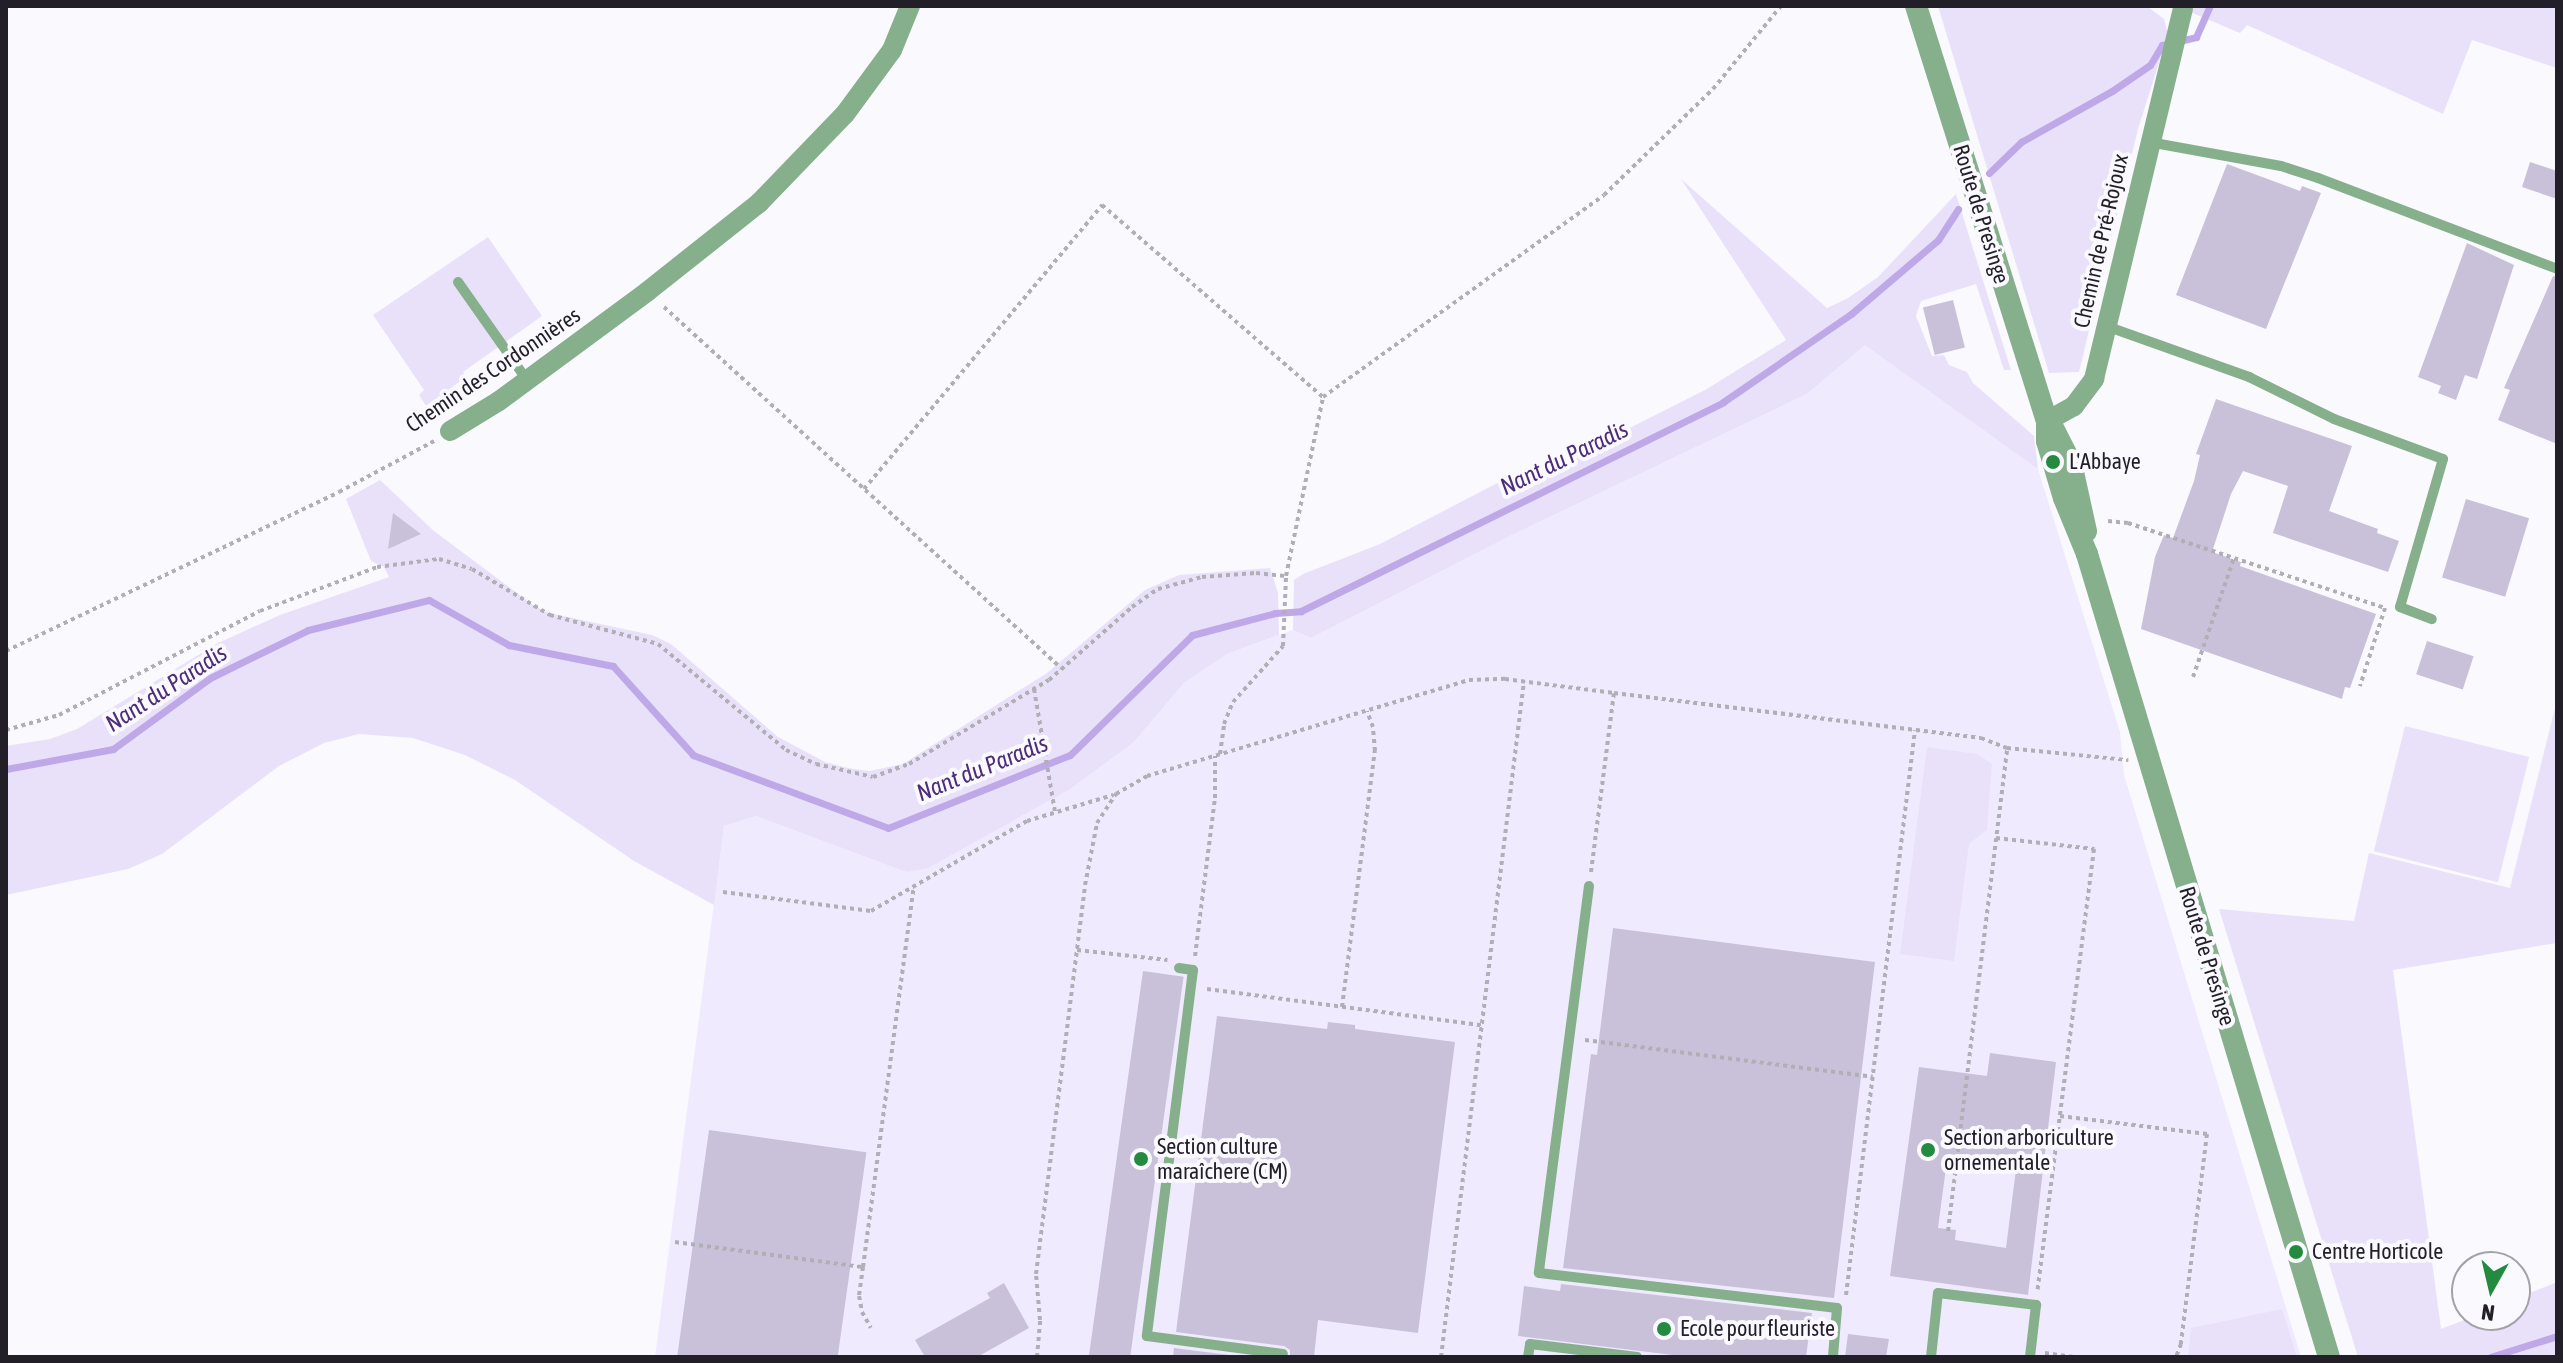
<!DOCTYPE html>
<html>
<head>
<meta charset="utf-8">
<style>
  body { margin:0 }
  #map { position:relative; width:2563px; height:1363px; overflow:hidden; background:#faf9fe; font-family:"Asap Condensed",sans-serif }
  div>[style] { position:absolute }
  [style*='--x'] { left:calc(var(--x)*1px); top:calc(var(--y)*1px); width:calc(var(--w)*1px); rotate:calc(var(--a)*1deg) }
  .built>* { inset:0; background:#f0eafe }
  .green>* { inset:0; background:#e9e1fa; transform-origin:0 0 }
  .stream>* { height:7px; margin:-3.5px; padding:0 3.5px; transform-origin:3.5px; border-radius:3.5px; background:#bea8e8 }
  .building>* { inset:0; background:#c9c1da; transform-origin:0 0 }
  .path>* { height:4px; margin-top:-2px; transform-origin:0; background:repeating-linear-gradient(90deg,#b1afb6 0 4px,transparent 0 8px) }
  .service>* { height:10px; margin:-5px; padding:0 5px; transform-origin:5px; border-radius:5px; background:#86af8b }
  .minor>* { height:20px; margin:-10px; padding:0 10px; transform-origin:10px; border-radius:10px; background:#86af8b }
  .tertiary>* { height:22px; margin:-11px; padding:0 11px; transform-origin:11px; border-radius:11px; background:#86af8b }
  .dots>* { width:22px; height:22px; translate:-50% -50%; box-sizing:border-box; border:4px solid #faf9fe; border-radius:50% }
  span { translate:-50% -50%; white-space:nowrap; text-align:center; line-height:1.15; -webkit-text-stroke:8px #faf9fe; paint-order:stroke }
  .street-label { font-size:22px; color:#221f29 }
  .poi-label { font-size:22px; color:#221f29 }
  .left { translate:0 -50%; text-align:left }
  .water-label { font-size:24px; color:#4d2d78; font-style:italic }
  .frame { position:absolute; inset:0; border:8px solid #221f29; pointer-events:none }
  .north { position:absolute; left:2451px; top:1251px; width:80px; height:80px; box-sizing:border-box; background:#faf9fe; border:2px solid #a4a2a9; border-radius:50%; rotate:188deg; font-size:22px; font-weight:700; line-height:32px; text-align:center; color:#221f29 }
  .north::after { content:''; display:block; margin:auto; width:28px; height:36px; background:#238a40; clip-path:polygon(50% 0,100% 100%,50% 72%,0 100%) }
</style>
</head>
<body>
<div id="map">
  <div class="built">
    <i style="clip-path:polygon(1866px 344px,2038px 469px,2120px 732px,2124px 775px,2301px 1357px,655px 1357px,724px 826px,756px 816px,906px 872px,1134px 742px,1184px 683px,1227px 654px,1293px 630px,1311px 638px,1512px 535px,1807px 394px)"></i>
  </div>
  <div class="green">
    <i style="clip-path:polygon(1938px 6px,2147px 6px,2164px 19px,2168px 34px,2138px 129px,2079px 372px,2049px 373px)"></i>
    <i style="clip-path:polygon(2184px 6px,2557px 6px,2557px 68px,2472px 40px,2443px 114px,2247px 25px,2240px 33px,2183px 9px)"></i>
    <i style="clip-path:polygon(1681px 179px,1827px 308px,1848px 298px,1878px 277px,1956px 194px,2011px 370px,2004px 370px,1976px 284px,1921px 301px,1916px 316px,1932px 356px,1944px 355px,1949px 365px,1967px 372px,1973px 383px,2034px 436px,2038px 469px,1865px 345px,1807px 394px,1512px 535px,1311px 638px,1293px 630px,1294px 580px,1303px 574px,1380px 544px,1507px 478px,1576px 455px,1705px 390px,1786px 340px)"></i>
    <i style="clip-path:polygon(488px 237px,542px 316px,463px 372px,466px 377px,426px 406px,419px 395px,424px 390px,373px 315px)"></i>
    <i style="clip-path:polygon(380px 480px,434px 531px,533px 605px,549px 613px,652px 635px,671px 644px,778px 737px,825px 762px,848px 768px,869px 771px,903px 764px,1047px 673px,1145px 590px,1179px 575px,1270px 568px,1278px 593px,1279px 635px,1227px 654px,1184px 683px,1134px 742px,1070px 789px,928px 868px,906px 872px,756px 816px,724px 826px,714px 905px,634px 861px,515px 780px,465px 755px,413px 738px,359px 734px,324px 743px,279px 766px,162px 854px,128px 869px,6px 895px,6px 746px,50px 739px,77px 729px,218px 643px,280px 615px,389px 577px,384px 567px,371px 561px,346px 499px)"></i>
    <i style="clip-path:polygon(2557px 700px,2557px 943px,2393px 970px,2441px 1329px,2477px 1315px,2515px 1315px,2515px 1299px,2557px 1282px,2557px 1357px,2358px 1357px,2219px 909px,2354px 921px,2369px 853px,2510px 888px)"></i>
    <i style="left:2405px;top:726px;width:128px;height:129px;rotate:14deg"></i>
    <i style="clip-path:polygon(1927px 747px,1977px 754px,1992px 764px,1987px 830px,1969px 844px,1954px 961px,1900px 954px)"></i>
    <i style="clip-path:polygon(2282px 1309px,2297px 1357px,2188px 1357px,2191px 1328px)"></i>
  </div>
  <div class="stream">
    <i style="--x:1989;--y:173;--w:45;--a:-44.1"></i>
    <i style="--x:2021;--y:142;--w:104;--a:-29.3"></i>
    <i style="--x:2112;--y:91;--w:46;--a:-34.4"></i>
    <i style="--x:2150;--y:65;--w:23;--a:-59"></i>
    <i style="--x:2162;--y:45;--w:35;--a:-13"></i>
    <i style="--x:2196;--y:37;--w:34;--a:-66"></i>
    <i style="--x:6;--y:769;--w:109;--a:-10.6"></i>
    <i style="--x:113;--y:749;--w:120;--a:-36.2"></i>
    <i style="--x:210;--y:678;--w:109;--a:-26.1"></i>
    <i style="--x:308;--y:630;--w:125;--a:-13.9"></i>
    <i style="--x:429;--y:600;--w:92;--a:29.4"></i>
    <i style="--x:509;--y:645;--w:106;--a:11.4"></i>
    <i style="--x:613;--y:666;--w:120;--a:48"></i>
    <i style="--x:693;--y:755;--w:208;--a:20.5"></i>
    <i style="--x:888;--y:828;--w:196;--a:-21.9"></i>
    <i style="--x:1070;--y:755;--w:171;--a:-44.5"></i>
    <i style="--x:1192;--y:635;--w:86;--a:-14.8"></i>
    <i style="--x:1275;--y:613;--w:26;--a:-4"></i>
    <i style="--x:1301;--y:611;--w:471;--a:-26.3"></i>
    <i style="--x:1723;--y:402;--w:155;--a:-34.5"></i>
    <i style="--x:1851;--y:314;--w:114;--a:-40.4"></i>
    <i style="--x:1938;--y:240;--w:37;--a:-57"></i>
    <i style="--x:2490;--y:1357;--w:70;--a:-17.4"></i>
  </div>
  <div class="building">
    <i style="clip-path:polygon(2530px 162px,2557px 171px,2557px 199px,2522px 187px)"></i>
    <i style="clip-path:polygon(2227px 164px,2300px 191px,2302px 186px,2321px 193px,2266px 329px,2176px 295px)"></i>
    <i style="clip-path:polygon(2467px 243px,2514px 265px,2477px 379px,2465px 375px,2456px 400px,2438px 393px,2441px 386px,2418px 377px)"></i>
    <i style="clip-path:polygon(2553px 276px,2557px 277px,2557px 444px,2498px 420px,2510px 390px,2504px 388px)"></i>
    <i style="left:1953px;top:300px;width:49px;height:31px;rotate:76deg"></i>
    <i style="clip-path:polygon(2216px 399px,2352px 446px,2329px 511px,2378px 529px,2377px 533px,2399px 541px,2388px 572px,2273px 533px,2288px 486px,2243px 471px,2231px 494px,2212px 552px,2241px 562px,2240px 566px,2376px 614px,2350px 688px,2345px 687px,2342px 699px,2141px 629px,2155px 557px,2164px 535px,2173px 538px,2194px 481px,2200px 455px,2196px 454px)"></i>
    <i style="left:2466px;top:499px;width:66px;height:82px;rotate:17deg"></i>
    <i style="clip-path:polygon(393px 513px,421px 534px,388px 549px)"></i>
    <i style="left:2427px;top:641px;width:49px;height:35px;rotate:18deg"></i>
    <i style="clip-path:polygon(1613px 928px,1875px 962px,1834px 1298px,1563px 1268px,1591px 1054px,1597px 1055px)"></i>
    <i style="left:1143px;top:971px;width:41px;height:389px;rotate:8deg"></i>
    <i style="clip-path:polygon(1217px 1016px,1327px 1029px,1328px 1022px,1355px 1025px,1355px 1029px,1455px 1042px,1418px 1333px,1318px 1320px,1314px 1357px,1290px 1357px,1290px 1350px,1284px 1346px,1176px 1332px)"></i>
    <i style="clip-path:polygon(evenodd,1990px 1053px,2056px 1062px,2028px 1295px,1890px 1276px,1919px 1067px,1987px 1076px,1990px 1053px,1947px 1160px,2016px 1169px,2006px 1248px,1955px 1240px,1956px 1230px,1938px 1228px,1947px 1160px)"></i>
    <i style="left:709px;top:1130px;width:159px;height:229px;rotate:8deg"></i>
    <i style="clip-path:polygon(1004px 1283px,1029px 1328px,977px 1357px,925px 1357px,915px 1340px,990px 1298px,987px 1293px)"></i>
    <i style="clip-path:polygon(1561px 1284px,1812px 1313px,1806px 1357px,1689px 1357px,1518px 1336px,1524px 1286px,1560px 1291px)"></i>
    <i style="clip-path:polygon(1848px 1334px,1889px 1339px,1886px 1357px,1845px 1357px)"></i>
    <i style="clip-path:polygon(1174px 1348px,1245px 1357px,1173px 1357px)"></i>
  </div>
  <div class="path">
    <i style="--x:664;--y:307;--w:537;--a:42.28"></i>
    <i style="--x:864;--y:489;--w:371;--a:-50"></i>
    <i style="--x:1102;--y:205;--w:293;--a:41"></i>
    <i style="--x:2108;--y:521;--w:20;--a:6"></i>
    <i style="--x:2128;--y:523;--w:271;--a:18.3"></i>
    <i style="--x:2385;--y:608;--w:82;--a:107.8"></i>
    <i style="--x:6;--y:651;--w:369;--a:-25.5"></i>
    <i style="--x:339;--y:492;--w:108;--a:-28.2"></i>
    <i style="--x:2193;--y:677;--w:126;--a:-71"></i>
    <i style="--x:1034;--y:689;--w:125;--a:80.3"></i>
    <i style="--x:6;--y:730;--w:55;--a:-15.8"></i>
    <i style="--x:59;--y:715;--w:226;--a:-27.4"></i>
    <i style="--x:260;--y:611;--w:125;--a:-20.6"></i>
    <i style="--x:377;--y:567;--w:63;--a:-7.4"></i>
    <i style="--x:439;--y:559;--w:34;--a:17"></i>
    <i style="--x:472;--y:569;--w:91;--a:30.5"></i>
    <i style="--x:550;--y:615;--w:112;--a:15"></i>
    <i style="--x:658;--y:644;--w:166;--a:39.6"></i>
    <i style="--x:786;--y:750;--w:33;--a:25"></i>
    <i style="--x:816;--y:764;--w:58;--a:12.8"></i>
    <i style="--x:873;--y:777;--w:38;--a:-20"></i>
    <i style="--x:909;--y:764;--w:163;--a:-31"></i>
    <i style="--x:1049;--y:680;--w:111;--a:-41.3"></i>
    <i style="--x:1132;--y:607;--w:32;--a:-35"></i>
    <i style="--x:1158;--y:589;--w:46;--a:-15.3"></i>
    <i style="--x:1202;--y:577;--w:54;--a:-4.2"></i>
    <i style="--x:1256;--y:573;--w:30;--a:6"></i>
    <i style="--x:1220;--y:754;--w:30;--a:-82"></i>
    <i style="--x:1224;--y:724;--w:24;--a:-68"></i>
    <i style="--x:1233;--y:702;--w:75;--a:-48.2"></i>
    <i style="--x:1283;--y:646;--w:70;--a:-87.5"></i>
    <i style="--x:1286;--y:576;--w:183;--a:-78.3"></i>
    <i style="--x:1323;--y:397;--w:346;--a:-35.7"></i>
    <i style="--x:1604;--y:195;--w:152;--a:-44.2"></i>
    <i style="--x:1713;--y:89;--w:107;--a:-50.7"></i>
    <i style="--x:1996;--y:838;--w:99;--a:6.4"></i>
    <i style="--x:2094;--y:849;--w:444;--a:97.3"></i>
    <i style="--x:1591;--y:872;--w:180;--a:-82.7"></i>
    <i style="--x:1614;--y:693;--w:370;--a:7"></i>
    <i style="--x:1981;--y:738;--w:28;--a:21"></i>
    <i style="--x:2007;--y:748;--w:122;--a:5.7"></i>
    <i style="--x:723;--y:892;--w:149;--a:7.3"></i>
    <i style="--x:871;--y:911;--w:180;--a:-30"></i>
    <i style="--x:1027;--y:821;--w:90;--a:-16.8"></i>
    <i style="--x:1077;--y:950;--w:91;--a:6.3"></i>
    <i style="--x:1195;--y:956;--w:159;--a:-82.8"></i>
    <i style="--x:1215;--y:798;--w:42;--a:-90"></i>
    <i style="--x:1207;--y:989;--w:277;--a:7.5"></i>
    <i style="--x:1342;--y:1007;--w:258;--a:-82.7"></i>
    <i style="--x:1375;--y:751;--w:24;--a:-95"></i>
    <i style="--x:1373;--y:727;--w:17;--a:-111"></i>
    <i style="--x:1585;--y:1040;--w:290;--a:7.3"></i>
    <i style="--x:2060;--y:1116;--w:148;--a:7"></i>
    <i style="--x:2207;--y:1134;--w:212;--a:97.1"></i>
    <i style="--x:2181;--y:1344;--w:14;--a:111"></i>
    <i style="--x:1948;--y:1231;--w:487;--a:-83"></i>
    <i style="--x:675;--y:1242;--w:190;--a:7.6"></i>
    <i style="--x:863;--y:1267;--w:29;--a:98"></i>
    <i style="--x:859;--y:1296;--w:16;--a:79"></i>
    <i style="--x:862;--y:1312;--w:18;--a:61"></i>
    <i style="--x:863;--y:1267;--w:385;--a:-82.4"></i>
    <i style="--x:1846;--y:1295;--w:569;--a:-83.04"></i>
    <i style="--x:2045;--y:1353;--w:29;--a:8"></i>
    <i style="--x:1037;--y:1357;--w:37;--a:-85"></i>
    <i style="--x:1040;--y:1320;--w:46;--a:-95"></i>
    <i style="--x:1036;--y:1274;--w:392;--a:-82.8"></i>
    <i style="--x:1085;--y:885;--w:63;--a:-79"></i>
    <i style="--x:1097;--y:823;--w:35;--a:-57"></i>
    <i style="--x:1116;--y:794;--w:36;--a:-30"></i>
    <i style="--x:1147;--y:776;--w:336;--a:-16.6"></i>
    <i style="--x:1469;--y:680;--w:36;--a:-2"></i>
    <i style="--x:1505;--y:679;--w:110;--a:7.3"></i>
    <i style="--x:1441;--y:1357;--w:681;--a:-83"></i>
  </div>
  <div class="service">
    <i style="--x:2149;--y:142;--w:134;--a:10.3"></i>
    <i style="--x:2281;--y:166;--w:39;--a:18"></i>
    <i style="--x:2318;--y:178;--w:256;--a:20.8"></i>
    <i style="--x:458;--y:282;--w:120;--a:54.9"></i>
    <i style="--x:2106;--y:326;--w:152;--a:19.6"></i>
    <i style="--x:2249;--y:377;--w:95;--a:26.3"></i>
    <i style="--x:2334;--y:419;--w:116;--a:20.2"></i>
    <i style="--x:2443;--y:459;--w:154;--a:106.2"></i>
    <i style="--x:2400;--y:607;--w:34;--a:21"></i>
    <i style="--x:1589;--y:886;--w:390;--a:97.4"></i>
    <i style="--x:1539;--y:1273;--w:300;--a:6.7"></i>
    <i style="--x:1837;--y:1308;--w:49;--a:94.7"></i>
    <i style="--x:1179;--y:968;--w:14;--a:8"></i>
    <i style="--x:1193;--y:970;--w:369;--a:97.2"></i>
    <i style="--x:1147;--y:1336;--w:137;--a:7.5"></i>
    <i style="--x:1528;--y:1357;--w:13;--a:-81"></i>
    <i style="--x:1530;--y:1344;--w:108;--a:6.9"></i>
    <i style="--x:1931;--y:1357;--w:64;--a:-83.8"></i>
    <i style="--x:1938;--y:1293;--w:99;--a:7"></i>
    <i style="--x:2036;--y:1305;--w:52;--a:96.6"></i>
  </div>
  <div class="minor">
    <i style="--x:2047;--y:421;--w:31;--a:-29"></i>
    <i style="--x:2074;--y:406;--w:34;--a:-53"></i>
    <i style="--x:2094;--y:379;--w:381;--a:-76.5"></i>
    <i style="--x:450;--y:431;--w:57;--a:-31.5"></i>
    <i style="--x:499;--y:401;--w:185;--a:-36.4"></i>
    <i style="--x:648;--y:291;--w:142;--a:-38.4"></i>
    <i style="--x:759;--y:203;--w:124;--a:-46"></i>
    <i style="--x:845;--y:114;--w:79;--a:-53.7"></i>
    <i style="--x:892;--y:50;--w:48;--a:-67.8"></i>
  </div>
  <div class="tertiary">
    <i style="--x:1916;--y:6;--w:435;--a:72.5"></i>
    <i style="--x:2047;--y:421;--w:20;--a:90"></i>
    <i style="--x:2047;--y:441;--w:59;--a:73.4"></i>
    <i style="--x:2064;--y:498;--w:61;--a:67.7"></i>
    <i style="--x:2087;--y:554;--w:839;--a:73.23"></i>
    <i style="--x:2053;--y:428;--w:39;--a:63"></i>
    <i style="--x:2071;--y:463;--w:70;--a:77.6"></i>
  </div>
  <div class="dots">
    <i style="left:2053px;top:462px;background:#238a40"></i>
    <i style="left:1928px;top:1150px;background:#238a40"></i>
    <i style="left:1141px;top:1159px;background:#238a40"></i>
    <i style="left:2296px;top:1252px;background:#238a40"></i>
    <i style="left:1664px;top:1329px;background:#238a40"></i>
  </div>
  <div class="street-label">
    <span style="left:1981px;top:214px;rotate:73deg">Route de Presinge</span>
    <span style="left:2101px;top:241px;rotate:-77deg">Chemin de Pré-Rojoux</span>
    <span style="left:493px;top:370px;rotate:-34deg">Chemin des Cordonnières</span>
    <span style="left:2207px;top:956px;rotate:73deg">Route de Presinge</span>
  </div>
  <div class="poi-label">
    <span class="left" style="left:2069px;top:462px">L'Abbaye</span>
    <span class="left" style="left:1944px;top:1150px">Section arboriculture<br>ornementale</span>
    <span class="left" style="left:1157px;top:1159px">Section culture<br>maraîchere (CM)</span>
    <span class="left" style="left:2312px;top:1252px">Centre Horticole</span>
    <span class="left" style="left:1680px;top:1329px">Ecole pour fleuriste</span>
  </div>
  <div class="water-label">
    <span style="left:1564px;top:458px;rotate:-26deg">Nant du Paradis</span>
    <span style="left:166px;top:688px;rotate:-33deg">Nant du Paradis</span>
    <span style="left:982px;top:768px;rotate:-22deg">Nant du Paradis</span>
  </div>
  <div class="frame"></div>
  <div class="north">N</div>
</div>
</body>
</html>
